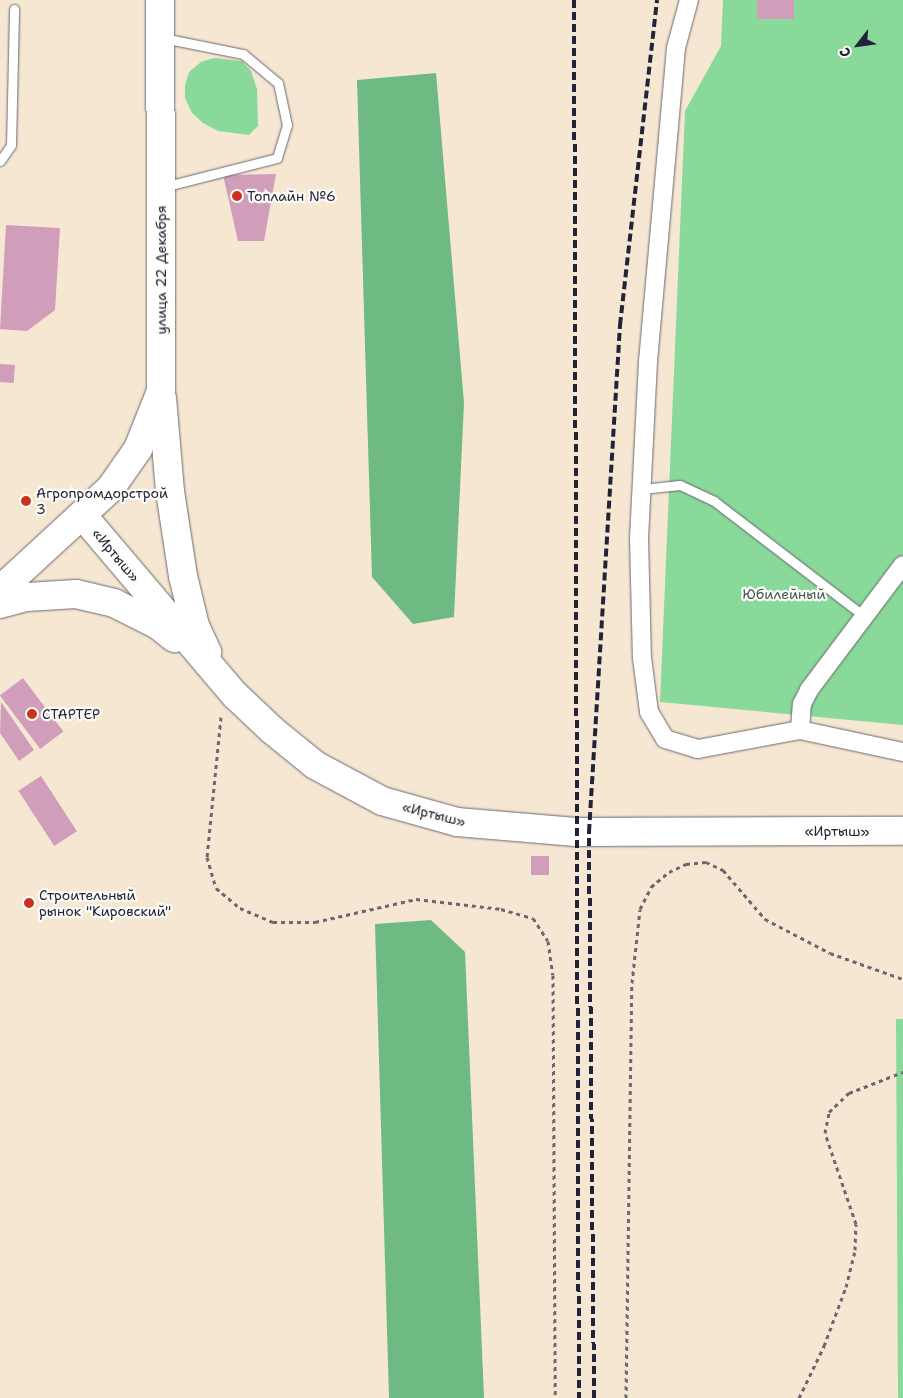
<!DOCTYPE html>
<html>
<head>
<meta charset="utf-8">
<style>
  body { margin:0 }
  #map { position:relative; width:903px; height:1398px; overflow:hidden; background:#f6e7d2; font-family:"Shantell Sans",sans-serif }
  div>[style] { position:absolute }
  [style*='--x'] { left:calc(var(--x)*1px); top:calc(var(--y)*1px); width:calc(var(--w)*1px); rotate:calc(var(--a)*1deg) }
  .green>* { inset:0; background:#89da9a }
  .forest>* { inset:0; background:#6eba82 }
  .building>* { inset:0; background:#d09eba; transform-origin:0 0 }
  .path>* { height:3px; margin-top:-1.5px; transform-origin:0; background:repeating-linear-gradient(90deg,#6c6770 0 4px,transparent 0 8px) }
  .roads { filter:drop-shadow(0 0 1px #6c6770) drop-shadow(0 0 1px #6c6770) }
  .lane>* { height:9px; margin:-4.5px; padding:0 4.5px; transform-origin:4.5px; border-radius:4.5px; background:#fff }
  .street>* { height:18px; margin:-9px; padding:0 9px; transform-origin:9px; border-radius:9px; background:#fff }
  .primary>* { height:28px; margin:-14px; padding:0 14px; transform-origin:14px; border-radius:14px; background:#fff }
  .rail>* { height:4px; margin-top:-2px; transform-origin:0; background:repeating-linear-gradient(90deg,#22223b 0 8px,transparent 0 12px) }
  .dots>* { width:14px; height:14px; translate:-50% -50%; box-sizing:border-box; border:2px solid #fdfcf7; border-radius:50% }
  span { translate:-50% -50%; white-space:nowrap; text-align:center; line-height:1.15; -webkit-text-stroke:4.5px #fdfcf7; paint-order:stroke }
  .poi-label { font-size:14px; color:#22223b }
  .left { translate:0 -50%; text-align:left }
  .street-label { font-size:14px; color:#22223b }
  .park-label { font-size:14px; color:#415958 }
  .north { position:absolute; left:833px; top:20px; width:50px; height:50px; -webkit-text-stroke:4px #fdfcf7; paint-order:stroke; rotate:240deg; font-size:14px; font-weight:700; line-height:20px; text-align:center; color:#22223b }
  .north::after { content:''; display:block; margin:auto; width:18px; height:22px; background:#22223b; clip-path:polygon(50% 0,100% 100%,50% 72%,0 100%) }
</style>
</head>
<body>
<div id="map">
  <div class="green">
    <i style="clip-path:polygon(723px 0,903px 0,903px 725px,660px 702px,685px 111px,721px 46px)"></i>
    <i style="clip-path:polygon(214px 58px,242px 61px,251px 71px,257px 89px,258px 126px,249px 135px,218px 131px,203px 123px,192px 113px,185px 98px,185px 85px,189px 72px,201px 62px)"></i>
    <i style="clip-path:polygon(896px 1019px,903px 1019px,903px 1398px,898px 1398px)"></i>
  </div>
  <div class="forest">
    <i style="clip-path:polygon(436px 73px,464px 403px,454px 617px,413px 624px,372px 577px,357px 80px)"></i>
    <i style="clip-path:polygon(431px 920px,465px 952px,484px 1398px,389px 1398px,375px 924px)"></i>
  </div>
  <div class="building">
    <i style="left:757px;top:0;width:37px;height:19px"></i>
    <i style="clip-path:polygon(276px 174px,264px 241px,238px 241px,223px 175px)"></i>
    <i style="clip-path:polygon(6px 225px,60px 228px,55px 310px,27px 331px,0 329px)"></i>
    <i style="left:0;top:364px;width:15px;height:18px;rotate:4deg"></i>
    <i style="left:23px;top:678px;width:67px;height:29px;rotate:53deg"></i>
    <i style="clip-path:polygon(1px 702px,34px 750px,19px 761px,0 733px)"></i>
    <i style="left:41px;top:776px;width:66px;height:27px;rotate:57deg"></i>
    <i style="left:531px;top:856px;width:18px;height:19px"></i>
  </div>
  <div class="path">
    <i style="--x:221;--y:717;--w:141;--a:95.7"></i>
    <i style="--x:207;--y:857;--w:32;--a:74"></i>
    <i style="--x:216;--y:888;--w:31;--a:40"></i>
    <i style="--x:240;--y:908;--w:36;--a:23"></i>
    <i style="--x:273;--y:922;--w:42;--a:0"></i>
    <i style="--x:315;--y:922;--w:104;--a:-12.8"></i>
    <i style="--x:416;--y:899;--w:86;--a:6.7"></i>
    <i style="--x:501;--y:909;--w:33;--a:16"></i>
    <i style="--x:533;--y:918;--w:27;--a:57"></i>
    <i style="--x:548;--y:941;--w:34;--a:82"></i>
    <i style="--x:553;--y:975;--w:423;--a:89.7"></i>
    <i style="--x:626;--y:1398;--w:415;--a:-89.2"></i>
    <i style="--x:632;--y:983;--w:74;--a:-83.8"></i>
    <i style="--x:640;--y:909;--w:25;--a:-63"></i>
    <i style="--x:651;--y:887;--w:23;--a:-40"></i>
    <i style="--x:669;--y:872;--w:19;--a:-25"></i>
    <i style="--x:686;--y:864;--w:20;--a:-6"></i>
    <i style="--x:706;--y:862;--w:19;--a:25"></i>
    <i style="--x:723;--y:870;--w:65;--a:49.4"></i>
    <i style="--x:765;--y:919;--w:73;--a:27.6"></i>
    <i style="--x:830;--y:953;--w:77;--a:19.6"></i>
    <i style="--x:799;--y:1398;--w:58;--a:-64.3"></i>
    <i style="--x:824;--y:1346;--w:63;--a:-69.6"></i>
    <i style="--x:846;--y:1287;--w:38;--a:-76"></i>
    <i style="--x:855;--y:1250;--w:26;--a:-88"></i>
    <i style="--x:856;--y:1224;--w:96;--a:-108.8"></i>
    <i style="--x:825;--y:1133;--w:21;--a:-79"></i>
    <i style="--x:829;--y:1112;--w:28;--a:-44"></i>
    <i style="--x:849;--y:1093;--w:58;--a:-21.3"></i>
  </div>
  <div class="roads">
    <div class="lane">
      <i style="--x:163;--y:38;--w:82;--a:11.3"></i>
      <i style="--x:243;--y:54;--w:45;--a:39.6"></i>
      <i style="--x:278;--y:83;--w:43;--a:77.9"></i>
      <i style="--x:287;--y:125;--w:34;--a:107"></i>
      <i style="--x:277;--y:158;--w:118;--a:165.7"></i>
      <i style="--x:0;--y:161;--w:19;--a:-55"></i>
      <i style="--x:11;--y:145;--w:136;--a:-88.7"></i>
      <i style="--x:642;--y:489;--w:38;--a:-6"></i>
      <i style="--x:680;--y:485;--w:38;--a:25"></i>
      <i style="--x:714;--y:501;--w:189;--a:37.5"></i>
    </div>
    <div class="street">
      <i style="--x:689;--y:0;--w:50;--a:105.2"></i>
      <i style="--x:676;--y:48;--w:314;--a:95.1"></i>
      <i style="--x:648;--y:361;--w:177;--a:92.9"></i>
      <i style="--x:639;--y:538;--w:120;--a:88.6"></i>
      <i style="--x:642;--y:658;--w:54;--a:82.6"></i>
      <i style="--x:649;--y:712;--w:31;--a:59"></i>
      <i style="--x:665;--y:739;--w:34;--a:17"></i>
      <i style="--x:698;--y:749;--w:104;--a:-10.6"></i>
      <i style="--x:800;--y:730;--w:105;--a:12.1"></i>
      <i style="--x:800;--y:730;--w:26;--a:-86"></i>
      <i style="--x:802;--y:704;--w:16;--a:-63"></i>
      <i style="--x:809;--y:690;--w:156;--a:-53.1"></i>
    </div>
    <div class="primary">
      <i style="--x:162;--y:398;--w:93;--a:85.1"></i>
      <i style="--x:170;--y:491;--w:86;--a:81.3"></i>
      <i style="--x:183;--y:576;--w:51;--a:76.5"></i>
      <i style="--x:195;--y:626;--w:29;--a:65"></i>
      <i style="--x:83;--y:516;--w:235;--a:49.7"></i>
      <i style="--x:235;--y:695;--w:51;--a:43.4"></i>
      <i style="--x:272;--y:730;--w:55;--a:39.1"></i>
      <i style="--x:315;--y:765;--w:76;--a:28.2"></i>
      <i style="--x:382;--y:801;--w:78;--a:15.6"></i>
      <i style="--x:457;--y:822;--w:119;--a:4.8"></i>
      <i style="--x:576;--y:832;--w:327;--a:-0.2"></i>
      <i style="--x:0;--y:590;--w:149;--a:-42.6"></i>
      <i style="--x:110;--y:489;--w:49;--a:-55"></i>
      <i style="--x:138;--y:449;--w:62;--a:-68.4"></i>
      <i style="--x:161;--y:391;--w:391;--a:-90.1"></i>
      <i style="--x:0;--y:604;--w:28;--a:-15"></i>
      <i style="--x:27;--y:597;--w:49;--a:-3.5"></i>
      <i style="--x:76;--y:594;--w:39;--a:13"></i>
      <i style="--x:114;--y:603;--w:49;--a:26.6"></i>
      <i style="--x:158;--y:625;--w:21;--a:39"></i>
    </div>
  </div>
  <div class="rail">
    <i style="--x:574;--y:0;--w:1398;--a:89.8"></i>
    <i style="--x:594;--y:1398;--w:566;--a:-90.51"></i>
    <i style="--x:589;--y:832;--w:508;--a:-86.5"></i>
    <i style="--x:620;--y:325;--w:327;--a:-83.5"></i>
  </div>
  <div class="dots">
    <i style="left:237px;top:196px;background:#c8321e"></i>
    <i style="left:26px;top:501px;background:#c8321e"></i>
    <i style="left:32px;top:714px;background:#c8321e"></i>
    <i style="left:29px;top:903px;background:#c8321e"></i>
  </div>
  <div class="poi-label">
    <span class="left" style="left:247px;top:196px">Топлайн №6</span>
    <span class="left" style="left:36px;top:501px">Агропромдорстрой<br>3</span>
    <span class="left" style="left:42px;top:714px">СТАРТЕР</span>
    <span class="left" style="left:39px;top:903px">Строительный<br>рынок "Кировский"</span>
  </div>
  <div class="street-label">
    <span style="left:161px;top:270px;rotate:-90deg">улица 22 Декабря</span>
    <span style="left:116px;top:555px;rotate:50deg">«Иртыш»</span>
    <span style="left:434px;top:814px;rotate:14deg">«Иртыш»</span>
    <span style="left:837px;top:831px">«Иртыш»</span>
  </div>
  <div class="park-label">
    <span style="left:784px;top:594px">Юбилейный</span>
  </div>
  <div class="north">С</div>
</div>
</body>
</html>
